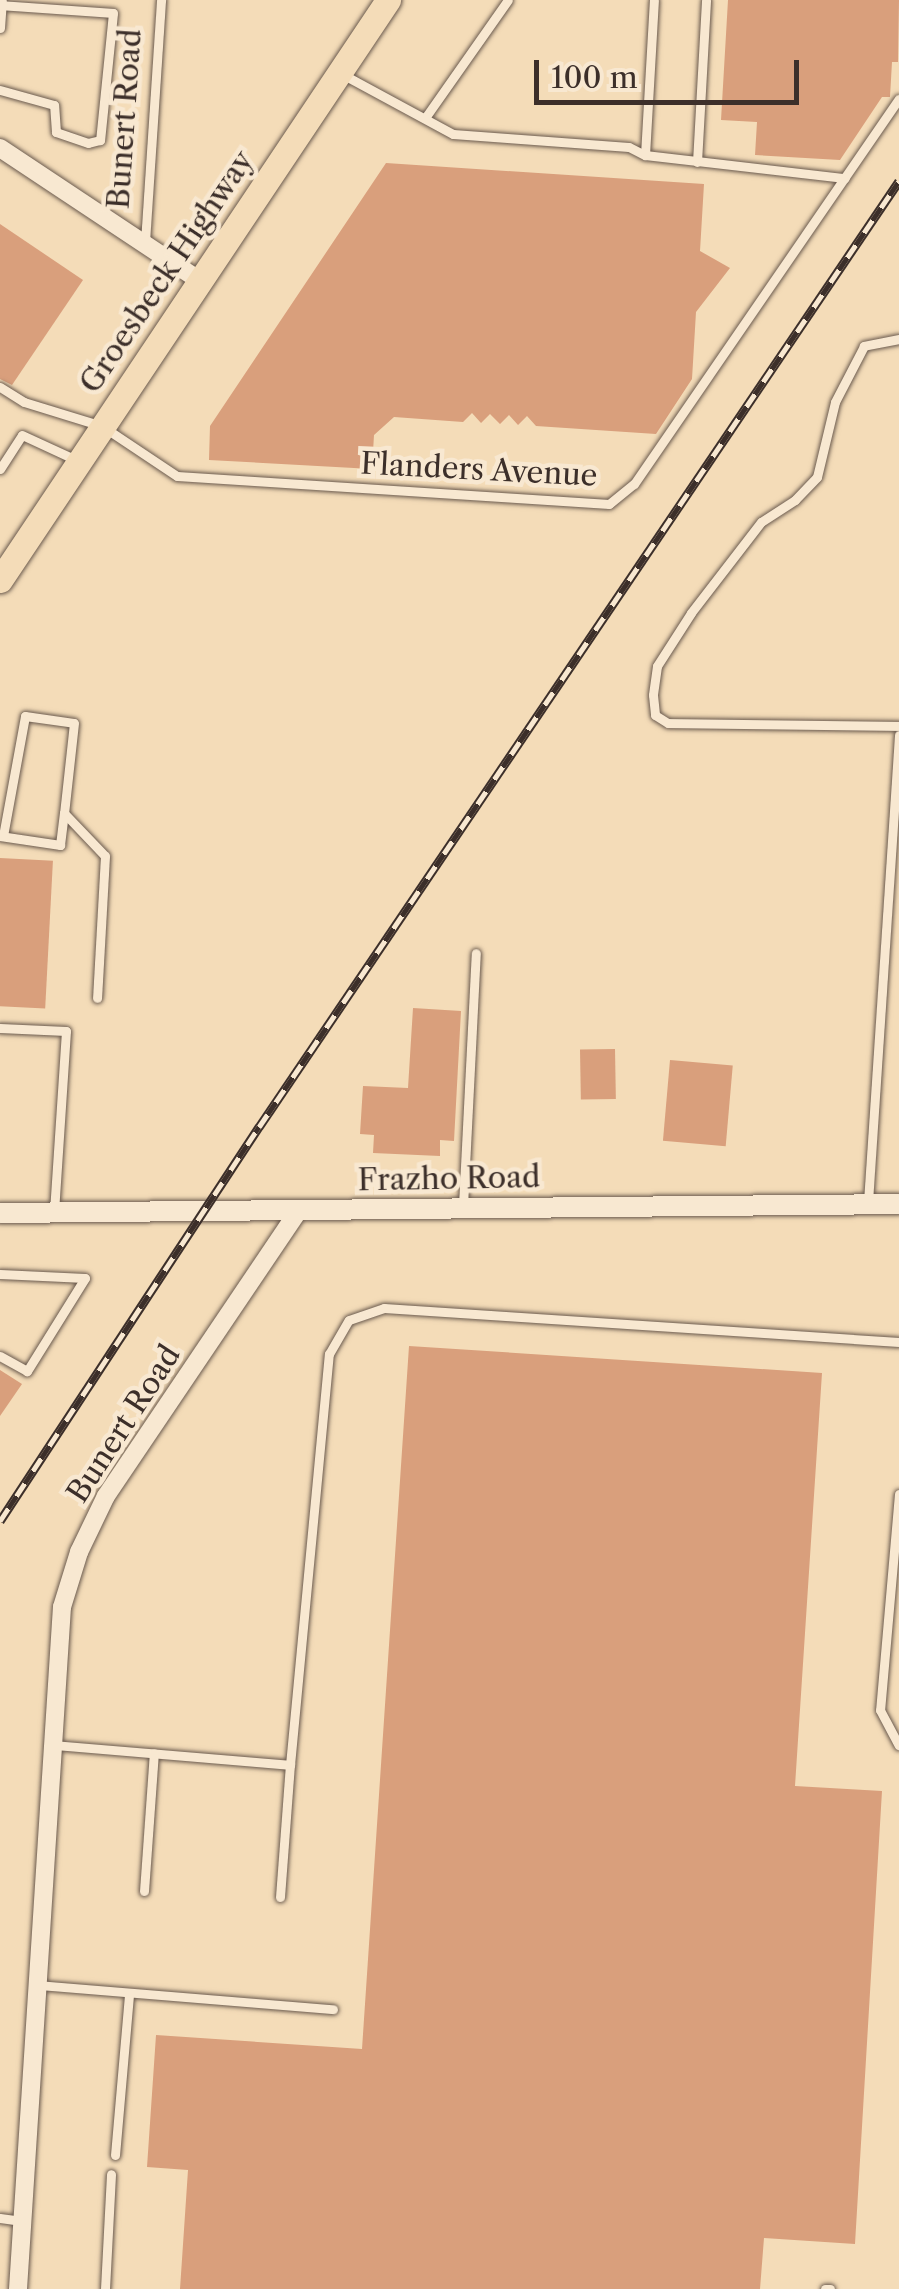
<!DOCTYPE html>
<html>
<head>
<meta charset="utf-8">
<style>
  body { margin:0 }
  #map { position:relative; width:899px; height:2289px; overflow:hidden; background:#f4dcb8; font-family:"Libre Caslon Text",serif }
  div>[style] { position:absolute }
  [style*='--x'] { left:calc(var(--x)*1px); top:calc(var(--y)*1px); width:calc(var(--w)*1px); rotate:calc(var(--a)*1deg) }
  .building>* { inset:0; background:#d99f7c; transform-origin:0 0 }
  .roads { filter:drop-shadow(0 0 2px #6a5a4e) drop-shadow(0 0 2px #6a5a4e) }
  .service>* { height:9px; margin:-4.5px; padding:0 4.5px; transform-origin:4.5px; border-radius:4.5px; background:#f8e8d1 }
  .minor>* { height:18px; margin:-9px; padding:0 9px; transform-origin:9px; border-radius:9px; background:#f8e8d1 }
  .tertiary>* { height:20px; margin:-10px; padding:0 10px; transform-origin:10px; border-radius:10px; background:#f8e8d1 }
  .primary>* { height:25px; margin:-12.5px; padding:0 12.5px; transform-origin:12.5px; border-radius:12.5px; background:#f4dcb8 }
  .rail>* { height:9px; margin-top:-4.5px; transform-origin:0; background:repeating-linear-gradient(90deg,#f8e8d1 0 15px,#3c2f2a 0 30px); box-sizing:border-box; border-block:2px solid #3c2f2a }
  span { translate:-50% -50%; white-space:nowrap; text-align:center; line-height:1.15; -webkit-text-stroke:9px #f8e8d1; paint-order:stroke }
  .street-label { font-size:30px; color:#3c2f2a }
  .scale { position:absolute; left:534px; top:60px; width:265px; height:45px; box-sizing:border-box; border:5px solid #3c2f2a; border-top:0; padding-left:12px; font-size:30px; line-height:35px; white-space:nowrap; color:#3c2f2a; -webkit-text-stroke:8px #f8e8d1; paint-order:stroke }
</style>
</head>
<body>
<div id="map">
  <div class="building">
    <i style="clip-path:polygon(728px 0,899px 0,898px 62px,892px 62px,890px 97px,882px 97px,840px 160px,755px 155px,757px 122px,721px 120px)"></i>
    <i style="clip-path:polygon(386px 163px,704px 184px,700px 251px,730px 268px,696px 312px,692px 379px,656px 434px,536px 426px,527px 416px,518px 425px,509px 415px,500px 424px,490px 414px,481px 423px,472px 413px,463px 422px,394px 417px,374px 435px,372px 469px,209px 460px,210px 426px)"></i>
    <i style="clip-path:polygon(0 224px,83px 280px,12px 385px,0 379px)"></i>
    <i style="left:0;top:858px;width:53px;height:148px;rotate:3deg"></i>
    <i style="clip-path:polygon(413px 1008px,461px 1011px,454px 1141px,440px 1140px,440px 1156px,373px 1153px,374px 1135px,360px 1134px,363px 1086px,408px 1088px)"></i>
    <i style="left:615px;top:1049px;width:50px;height:35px;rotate:89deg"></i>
    <i style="left:670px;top:1060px;width:63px;height:81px;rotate:5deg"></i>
    <i style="clip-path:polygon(409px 1346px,822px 1373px,795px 1786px,882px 1791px,855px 2244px,764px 2238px,760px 2289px,180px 2289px,188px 2170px,147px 2167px,156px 2035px,362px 2049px)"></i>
    <i style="clip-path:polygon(0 1370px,22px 1384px,0 1416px)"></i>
  </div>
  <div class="roads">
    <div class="service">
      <i style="--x:0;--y:5;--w:113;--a:4"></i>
      <i style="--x:113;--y:13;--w:128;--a:95.8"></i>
      <i style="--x:100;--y:140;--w:12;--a:166"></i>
      <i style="--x:88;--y:143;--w:34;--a:-161"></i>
      <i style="--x:56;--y:132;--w:27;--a:-94"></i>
      <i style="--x:54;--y:105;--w:56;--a:-164.5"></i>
      <i style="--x:0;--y:28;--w:27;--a:-86"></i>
      <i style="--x:342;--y:74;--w:126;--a:28.4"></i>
      <i style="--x:453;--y:134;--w:176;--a:4.2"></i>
      <i style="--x:629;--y:147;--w:18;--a:27"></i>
      <i style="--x:645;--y:155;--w:201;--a:6.6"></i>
      <i style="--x:425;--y:118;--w:144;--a:-54.9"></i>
      <i style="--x:645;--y:155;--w:155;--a:-86.7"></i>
      <i style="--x:697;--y:162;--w:162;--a:-86.8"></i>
      <i style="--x:145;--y:242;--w:243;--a:-86.2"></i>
      <i style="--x:899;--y:339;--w:36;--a:169"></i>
      <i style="--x:864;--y:346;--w:63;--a:117.4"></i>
      <i style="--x:835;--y:402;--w:77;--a:103.5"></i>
      <i style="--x:817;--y:477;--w:32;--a:134"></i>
      <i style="--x:795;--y:500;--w:40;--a:147.1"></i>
      <i style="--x:761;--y:522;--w:115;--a:127.6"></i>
      <i style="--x:691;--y:613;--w:63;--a:122.7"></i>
      <i style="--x:657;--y:666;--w:29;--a:98"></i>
      <i style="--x:653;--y:695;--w:20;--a:84"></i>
      <i style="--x:655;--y:715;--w:15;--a:32"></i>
      <i style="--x:668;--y:723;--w:231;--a:0.7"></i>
      <i style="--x:0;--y:387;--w:28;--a:32"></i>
      <i style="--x:24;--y:402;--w:82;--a:17.1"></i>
      <i style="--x:102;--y:426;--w:90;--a:33.7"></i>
      <i style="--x:177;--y:476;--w:433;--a:3.7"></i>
      <i style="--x:609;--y:504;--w:32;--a:-39"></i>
      <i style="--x:634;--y:484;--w:467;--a:-55.5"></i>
      <i style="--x:0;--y:469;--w:40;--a:-57.1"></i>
      <i style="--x:22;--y:435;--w:60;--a:24.8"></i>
      <i style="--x:0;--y:836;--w:61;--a:8.5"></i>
      <i style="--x:60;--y:845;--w:32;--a:-83"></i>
      <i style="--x:3;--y:836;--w:122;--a:-79.6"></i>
      <i style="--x:25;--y:716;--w:49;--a:8.1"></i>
      <i style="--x:74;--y:723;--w:91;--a:96.3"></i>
      <i style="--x:64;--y:813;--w:59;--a:46.4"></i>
      <i style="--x:105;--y:856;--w:142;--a:93.2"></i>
      <i style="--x:0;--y:1028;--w:66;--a:2.6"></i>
      <i style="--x:66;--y:1031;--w:181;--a:93.8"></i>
      <i style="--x:868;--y:1202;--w:468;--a:-86.2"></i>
      <i style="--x:463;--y:1206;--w:253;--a:-87.1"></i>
      <i style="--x:0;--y:1274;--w:85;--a:2.7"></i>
      <i style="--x:85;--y:1278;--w:110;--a:121.9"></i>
      <i style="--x:27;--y:1371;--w:31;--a:-151"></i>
      <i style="--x:899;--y:1494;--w:217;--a:95"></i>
      <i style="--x:880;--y:1710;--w:40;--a:62"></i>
      <i style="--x:54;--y:1745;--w:237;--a:4.8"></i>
      <i style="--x:290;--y:1765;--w:413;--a:-84.6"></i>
      <i style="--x:329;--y:1354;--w:39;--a:-60"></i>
      <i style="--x:349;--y:1320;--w:37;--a:-19"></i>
      <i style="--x:384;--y:1308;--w:516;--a:3.78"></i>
      <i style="--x:144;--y:1891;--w:138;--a:-85.9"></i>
      <i style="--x:280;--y:1897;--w:132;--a:-85.7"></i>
      <i style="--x:38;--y:1985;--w:296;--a:4.7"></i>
      <i style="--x:115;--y:2155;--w:162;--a:-85"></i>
      <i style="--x:0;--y:2218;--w:22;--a:8"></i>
      <i style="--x:105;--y:2289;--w:115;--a:-87"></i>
      <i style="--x:825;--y:2289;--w:5;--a:0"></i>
    </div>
    <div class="minor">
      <i style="--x:0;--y:148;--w:240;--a:33.6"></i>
      <i style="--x:18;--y:2289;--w:683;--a:-86.31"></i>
      <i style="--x:62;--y:1607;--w:58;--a:-72.8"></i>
      <i style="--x:79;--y:1552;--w:62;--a:-64.3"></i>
      <i style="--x:106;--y:1496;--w:344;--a:-56"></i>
    </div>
    <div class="tertiary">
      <i style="--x:0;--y:1213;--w:899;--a:-0.57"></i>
    </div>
    <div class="primary">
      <i style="--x:0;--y:580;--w:698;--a:-56.22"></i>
    </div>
  </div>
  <div class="rail">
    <i style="--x:0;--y:1521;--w:472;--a:-56.7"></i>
    <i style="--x:259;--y:1127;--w:1142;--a:-55.92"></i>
  </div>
  <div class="street-label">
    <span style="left:125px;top:119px;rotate:-86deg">Bunert Road</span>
    <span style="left:167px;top:272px;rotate:-56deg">Groesbeck Highway</span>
    <span style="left:479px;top:470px;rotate:3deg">Flanders Avenue</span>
    <span style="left:449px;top:1179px;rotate:-1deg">Frazho Road</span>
    <span style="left:124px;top:1424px;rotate:-57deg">Bunert Road</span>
  </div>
  <div class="scale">100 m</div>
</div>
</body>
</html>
